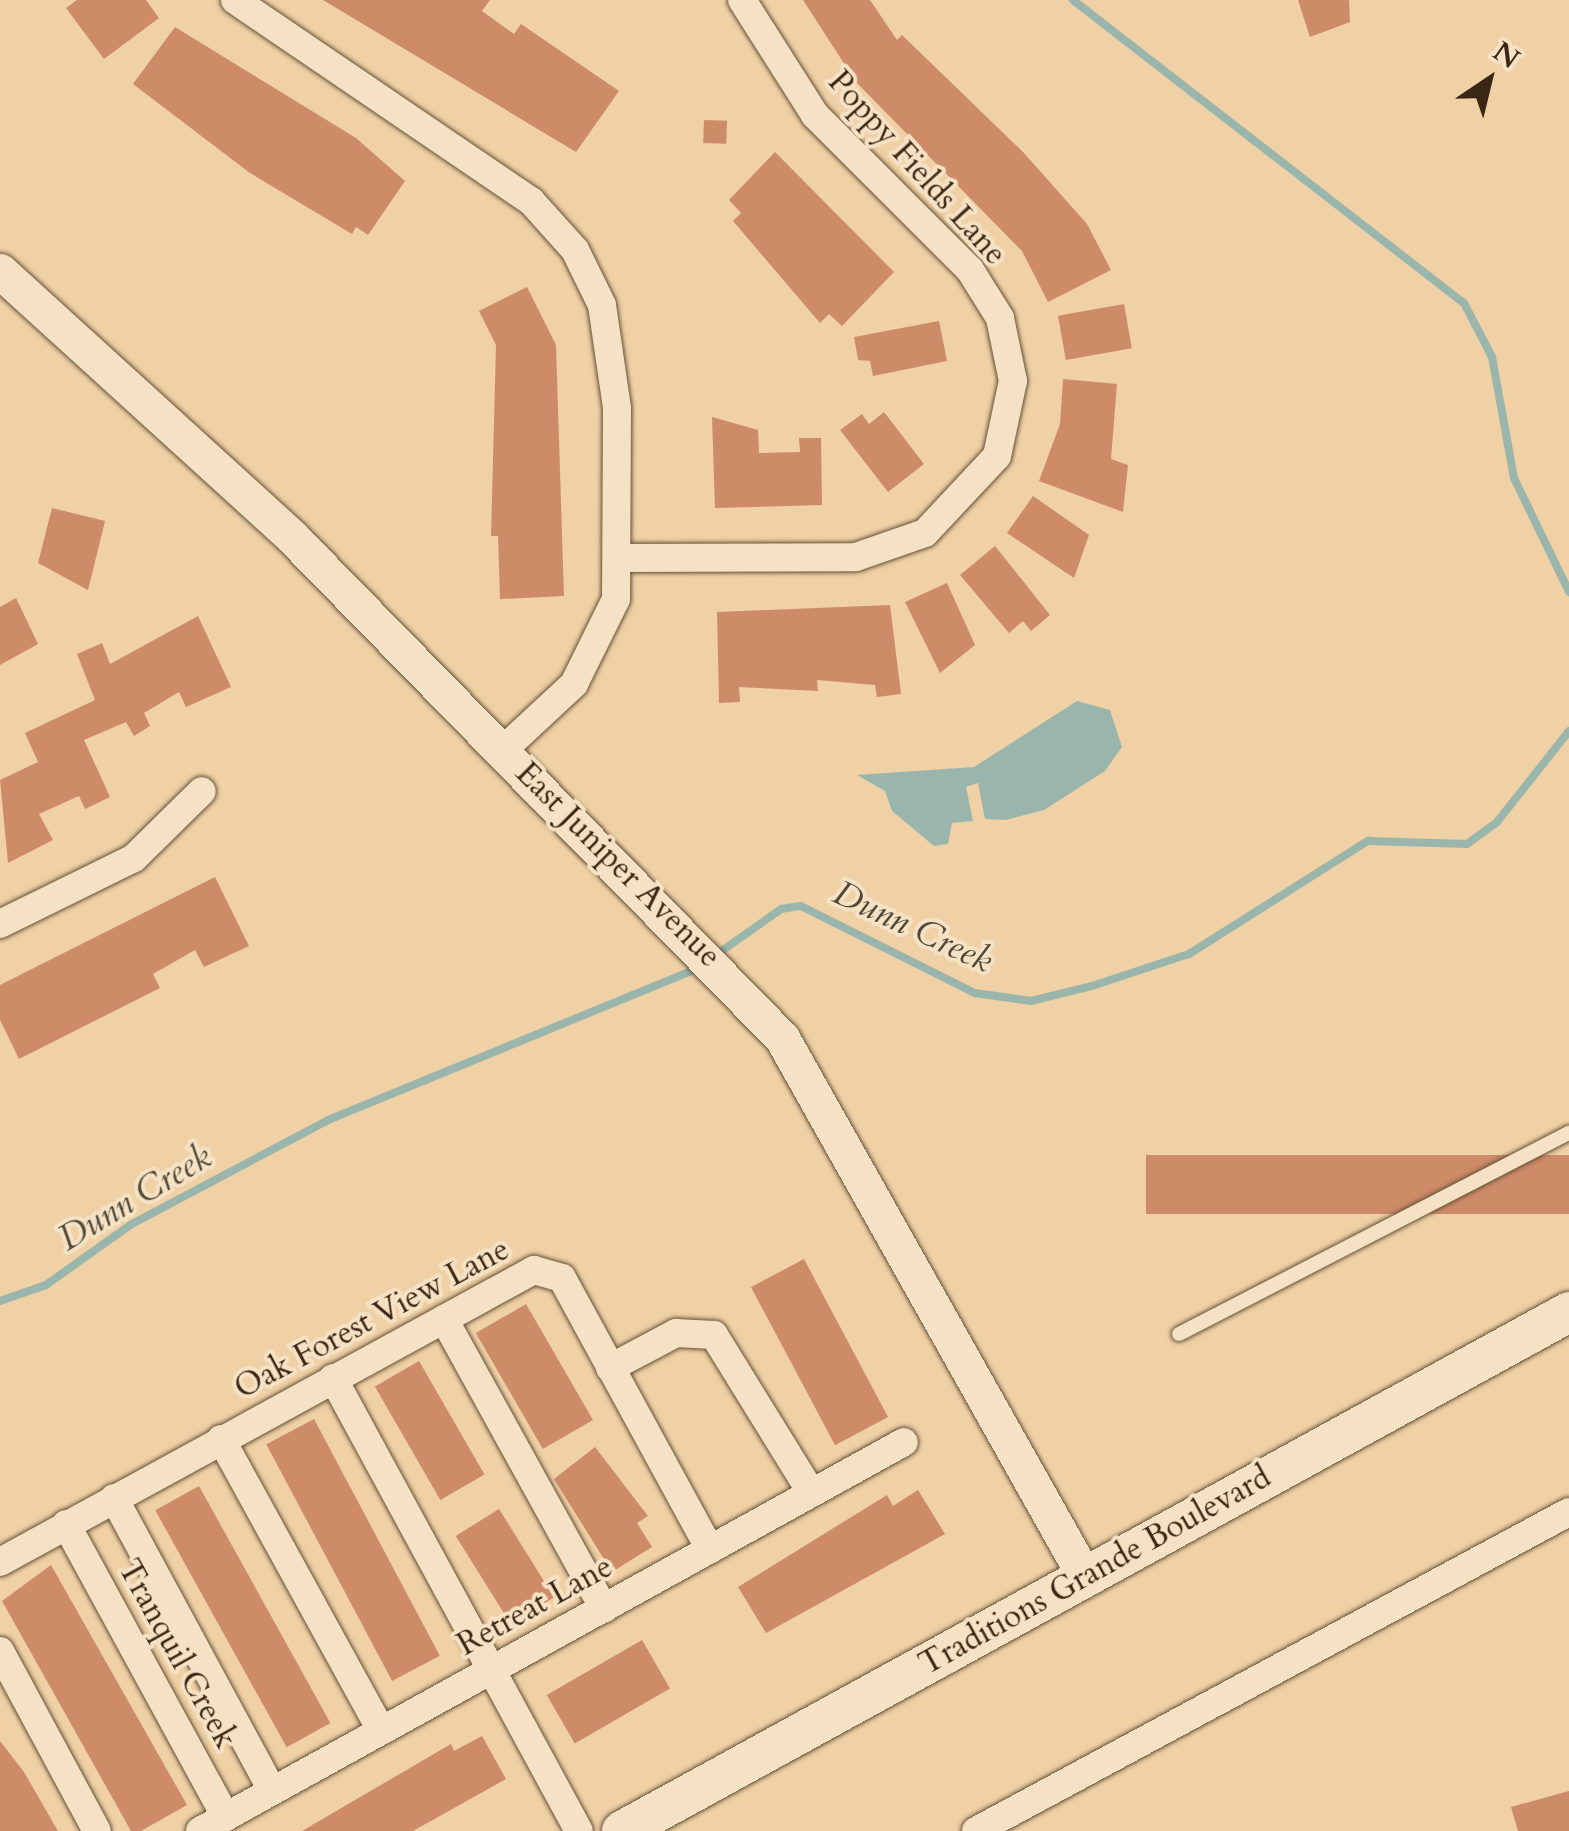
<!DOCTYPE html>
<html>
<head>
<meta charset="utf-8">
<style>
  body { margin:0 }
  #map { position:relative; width:1569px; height:1831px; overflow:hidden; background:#efd1a5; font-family:Cardo,serif }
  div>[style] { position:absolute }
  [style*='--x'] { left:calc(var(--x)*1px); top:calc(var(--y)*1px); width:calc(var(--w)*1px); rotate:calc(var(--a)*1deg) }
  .water>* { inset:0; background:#9ab6ac }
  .stream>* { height:8px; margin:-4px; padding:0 4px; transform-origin:4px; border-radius:4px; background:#9ab6ac }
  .building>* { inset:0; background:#ce8b67; transform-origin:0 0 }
  .roads { filter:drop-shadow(0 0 2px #665138) drop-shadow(0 0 2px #665138) }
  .service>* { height:14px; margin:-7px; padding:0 7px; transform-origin:7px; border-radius:7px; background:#f5e1c4 }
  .minor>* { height:28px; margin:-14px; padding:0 14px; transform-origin:14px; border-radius:14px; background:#f5e1c4 }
  .tertiary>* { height:35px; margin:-17.5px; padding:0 17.5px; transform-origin:17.5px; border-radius:17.5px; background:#f5e1c4 }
  .secondary>* { height:40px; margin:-20px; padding:0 20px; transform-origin:20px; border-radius:20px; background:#f5e1c4 }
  span { translate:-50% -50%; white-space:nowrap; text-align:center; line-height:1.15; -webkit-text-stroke:8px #f5e1c4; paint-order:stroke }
  .street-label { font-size:32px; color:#392613 }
  .water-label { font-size:35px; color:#514a39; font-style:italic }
  .north { position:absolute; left:1439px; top:30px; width:100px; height:100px; -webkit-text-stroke:8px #f5e1c4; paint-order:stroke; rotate:35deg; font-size:28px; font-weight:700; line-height:40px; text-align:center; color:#392613 }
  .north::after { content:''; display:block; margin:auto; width:35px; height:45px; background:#392613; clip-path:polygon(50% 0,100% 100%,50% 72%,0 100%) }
</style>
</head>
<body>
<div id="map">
  <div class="water">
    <i style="clip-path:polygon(1077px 701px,1110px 710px,1122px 747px,1105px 771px,1044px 810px,1006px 820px,985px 819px,978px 783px,966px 787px,973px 821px,952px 823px,948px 844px,934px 846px,892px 811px,885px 791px,857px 775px,974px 767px)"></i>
  </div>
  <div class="stream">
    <i style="--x:1073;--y:0;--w:495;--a:37.8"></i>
    <i style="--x:1464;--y:303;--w:61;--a:62.6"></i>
    <i style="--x:1492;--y:357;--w:123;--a:79.7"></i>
    <i style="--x:1514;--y:478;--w:127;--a:64.2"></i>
    <i style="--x:713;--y:957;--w:83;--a:-35.2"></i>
    <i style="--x:781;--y:909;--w:20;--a:-9"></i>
    <i style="--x:801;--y:906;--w:195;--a:26.6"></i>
    <i style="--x:975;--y:993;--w:57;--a:8.1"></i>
    <i style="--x:1031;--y:1001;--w:63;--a:-13.8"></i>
    <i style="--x:1092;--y:986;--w:102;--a:-18.3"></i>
    <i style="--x:1189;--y:954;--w:212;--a:-32.3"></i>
    <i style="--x:1368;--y:841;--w:99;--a:1.7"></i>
    <i style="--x:1467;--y:844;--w:37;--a:-36"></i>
    <i style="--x:1497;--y:822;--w:116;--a:-51.6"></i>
    <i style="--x:0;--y:1301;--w:49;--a:-19.2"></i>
    <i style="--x:46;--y:1285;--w:103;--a:-35.5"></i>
    <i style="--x:130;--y:1225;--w:224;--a:-27.9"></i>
    <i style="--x:328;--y:1120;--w:400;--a:-22.3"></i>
  </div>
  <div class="building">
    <i style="clip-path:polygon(77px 0,146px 0,159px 18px,104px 59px,66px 8px)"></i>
    <i style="clip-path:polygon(323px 0,490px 0,482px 11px,514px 34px,521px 24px,619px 91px,576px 152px)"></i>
    <i style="clip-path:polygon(803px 0,870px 0,897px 40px,902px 35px,1024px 153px,1087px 224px,1111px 270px,1048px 302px,1022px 251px,856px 82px)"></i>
    <i style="clip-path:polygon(1298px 0,1349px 0,1350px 22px,1310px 37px)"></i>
    <i style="clip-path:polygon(175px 27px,356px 138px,405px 181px,368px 235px,356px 227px,352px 234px,250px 173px,133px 84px)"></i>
    <i style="left:704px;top:120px;width:23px;height:23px;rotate:2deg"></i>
    <i style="clip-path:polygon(775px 152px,894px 272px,842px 326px,829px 314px,820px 323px,733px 221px,741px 213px,729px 200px)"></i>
    <i style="clip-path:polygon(527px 287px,556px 345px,564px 596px,500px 599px,498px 536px,491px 536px,496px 345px,479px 311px)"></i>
    <i style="left:1124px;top:304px;width:45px;height:67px;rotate:80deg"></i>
    <i style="clip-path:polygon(939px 321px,947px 361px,873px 376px,870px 361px,858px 360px,854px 337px)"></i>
    <i style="clip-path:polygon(1063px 379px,1117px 384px,1111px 459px,1128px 465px,1123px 512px,1039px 481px,1060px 424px)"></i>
    <i style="clip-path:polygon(884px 412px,924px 464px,888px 492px,840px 430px,862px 414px,869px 424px)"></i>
    <i style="clip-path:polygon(712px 417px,758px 430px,759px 453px,800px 452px,799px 438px,821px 438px,822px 505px,715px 508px)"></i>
    <i style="clip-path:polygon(1033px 496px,1089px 535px,1074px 578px,1007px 533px)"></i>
    <i style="clip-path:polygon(52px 508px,105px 521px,88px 590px,38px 563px)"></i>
    <i style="clip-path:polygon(995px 546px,1050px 615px,1031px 631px,1023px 621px,1009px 633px,960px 575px)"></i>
    <i style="clip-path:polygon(947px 583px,975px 645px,940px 673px,905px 602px)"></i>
    <i style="clip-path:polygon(16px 598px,38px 644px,0 665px,0 607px)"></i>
    <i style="clip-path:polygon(890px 605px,901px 694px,877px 697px,875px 685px,817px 680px,818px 691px,739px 687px,740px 702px,719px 703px,717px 612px)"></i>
    <i style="clip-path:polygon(198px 616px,231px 687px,186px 707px,179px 692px,144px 713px,150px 726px,134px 736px,126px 722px,84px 740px,110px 797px,85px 809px,79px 796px,39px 814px,53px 840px,8px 863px,0 780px,38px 762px,25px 733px,95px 700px,77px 654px,102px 643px,110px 664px)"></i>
    <i style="clip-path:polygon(215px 877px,249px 946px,204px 967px,195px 950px,153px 974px,160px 988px,19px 1059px,0 1020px,0 985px)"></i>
    <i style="left:1569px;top:1155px;width:59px;height:423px;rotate:90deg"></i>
    <i style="left:804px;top:1259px;width:179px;height:60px;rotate:62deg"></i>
    <i style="left:526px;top:1304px;width:134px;height:58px;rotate:60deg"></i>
    <i style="left:419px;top:1361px;width:131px;height:51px;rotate:60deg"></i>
    <i style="left:314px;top:1419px;width:268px;height:54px;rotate:62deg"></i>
    <i style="clip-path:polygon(595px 1447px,648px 1516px,637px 1523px,652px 1547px,612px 1572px,554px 1479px)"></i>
    <i style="left:199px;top:1486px;width:271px;height:50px;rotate:61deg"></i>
    <i style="clip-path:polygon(918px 1490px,945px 1534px,766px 1633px,738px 1587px,887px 1495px,893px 1506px)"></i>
    <i style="left:499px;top:1509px;width:104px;height:51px;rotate:58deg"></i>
    <i style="clip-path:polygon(51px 1565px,187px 1805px,141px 1831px,131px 1831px,2px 1601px)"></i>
    <i style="left:642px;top:1640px;width:56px;height:110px;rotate:60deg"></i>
    <i style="clip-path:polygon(482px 1736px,506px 1779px,413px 1831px,302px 1831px,451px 1744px,454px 1751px)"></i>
    <i style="clip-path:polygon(0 1741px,24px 1772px,58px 1831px,0 1831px)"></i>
    <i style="clip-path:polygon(1569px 1791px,1569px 1831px,1518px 1831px,1511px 1807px)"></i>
  </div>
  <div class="roads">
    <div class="service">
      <i style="--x:1179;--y:1334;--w:439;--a:-27.3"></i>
    </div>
    <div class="minor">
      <i style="--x:235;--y:0;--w:358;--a:34.2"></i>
      <i style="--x:531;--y:201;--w:66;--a:48.1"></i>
      <i style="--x:575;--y:250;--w:61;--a:63.9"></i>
      <i style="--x:602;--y:305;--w:104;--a:81.7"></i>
      <i style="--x:617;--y:408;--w:191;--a:90.3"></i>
      <i style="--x:616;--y:599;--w:95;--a:116.3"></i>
      <i style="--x:574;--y:684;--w:96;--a:137.1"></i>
      <i style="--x:620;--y:558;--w:236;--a:-0.2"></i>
      <i style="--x:856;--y:557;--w:73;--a:-19.2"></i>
      <i style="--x:925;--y:533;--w:105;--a:-46.9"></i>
      <i style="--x:997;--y:456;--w:77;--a:-78"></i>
      <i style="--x:1013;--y:381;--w:64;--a:-101.7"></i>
      <i style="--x:1000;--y:318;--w:57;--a:-122"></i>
      <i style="--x:970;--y:270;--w:219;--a:-135"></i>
      <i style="--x:815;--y:115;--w:136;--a:-122.4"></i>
      <i style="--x:0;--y:924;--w:149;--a:-26.2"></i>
      <i style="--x:134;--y:858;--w:95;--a:-44.6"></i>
      <i style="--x:444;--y:1319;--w:331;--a:61.1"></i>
      <i style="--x:610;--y:1368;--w:75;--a:-27.9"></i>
      <i style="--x:676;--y:1333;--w:38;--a:3"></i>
      <i style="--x:714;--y:1335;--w:185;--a:58.3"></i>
      <i style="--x:333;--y:1378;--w:515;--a:61.5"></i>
      <i style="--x:221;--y:1439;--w:332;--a:61.2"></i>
      <i style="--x:114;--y:1498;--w:332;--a:61.6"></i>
      <i style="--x:66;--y:1524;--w:334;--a:61.4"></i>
      <i style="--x:0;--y:1562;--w:609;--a:-28.67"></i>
      <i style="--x:534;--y:1270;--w:29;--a:16"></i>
      <i style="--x:562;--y:1278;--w:309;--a:61.4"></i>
      <i style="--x:0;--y:1651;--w:204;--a:61.7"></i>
      <i style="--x:200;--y:1831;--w:804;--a:-28.92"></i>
      <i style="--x:976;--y:1831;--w:673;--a:-28.28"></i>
    </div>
    <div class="tertiary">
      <i style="--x:0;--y:271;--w:395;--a:42.3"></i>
      <i style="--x:292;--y:537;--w:701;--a:45.64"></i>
      <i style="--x:782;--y:1038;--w:618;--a:60.66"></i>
    </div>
    <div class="secondary">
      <i style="--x:622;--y:1831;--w:1080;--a:-28.72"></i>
    </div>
  </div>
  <div class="street-label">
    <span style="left:917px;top:168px;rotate:48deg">Poppy Fields Lane</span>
    <span style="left:618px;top:865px;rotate:45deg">East Juniper Avenue</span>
    <span style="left:372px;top:1319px;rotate:-28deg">Oak Forest View Lane</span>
    <span style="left:1095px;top:1571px;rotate:-29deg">Traditions Grande Boulevard</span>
    <span style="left:535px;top:1606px;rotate:-29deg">Retreat Lane</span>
    <span style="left:177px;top:1654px;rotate:61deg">Tranquil Creek</span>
  </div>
  <div class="water-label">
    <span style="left:913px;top:927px;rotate:25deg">Dunn Creek</span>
    <span style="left:135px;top:1198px;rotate:-31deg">Dunn Creek</span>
  </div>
  <div class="north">N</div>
</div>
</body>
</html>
